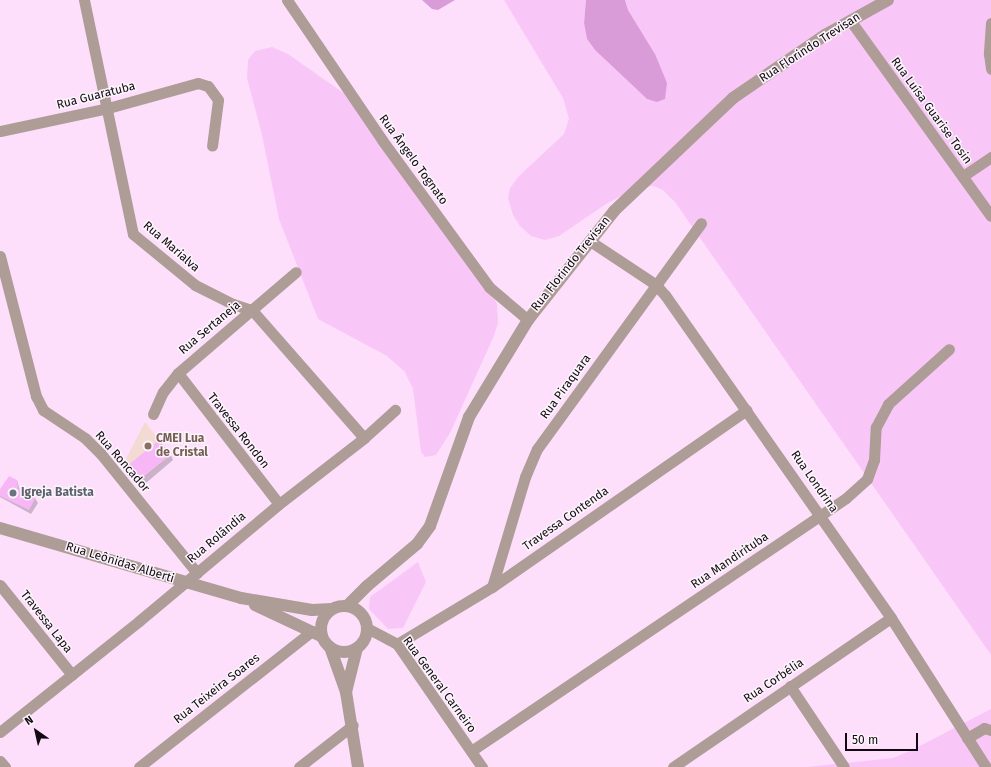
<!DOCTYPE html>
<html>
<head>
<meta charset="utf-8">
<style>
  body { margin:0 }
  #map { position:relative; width:991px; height:767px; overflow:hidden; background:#fddffc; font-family:"Fira Sans",sans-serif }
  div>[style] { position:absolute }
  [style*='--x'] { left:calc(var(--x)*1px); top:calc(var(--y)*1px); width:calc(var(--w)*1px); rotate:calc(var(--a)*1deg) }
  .education>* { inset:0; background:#f3dad3 }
  .green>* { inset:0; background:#f9c6f8 }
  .forest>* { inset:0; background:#da9cd8 }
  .shadow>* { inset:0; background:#0003 }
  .building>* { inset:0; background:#f7b7f6; transform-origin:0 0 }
  .minor>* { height:11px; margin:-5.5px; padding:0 5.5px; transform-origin:5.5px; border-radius:5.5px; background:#ae9c97 }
  .tertiary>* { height:12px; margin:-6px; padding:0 6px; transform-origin:6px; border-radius:6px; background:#ae9c97 }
  .tertiary>.ring { margin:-6px; padding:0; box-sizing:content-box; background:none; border:12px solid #ae9c97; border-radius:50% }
  .dots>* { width:11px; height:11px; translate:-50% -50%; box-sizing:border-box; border:2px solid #fbf5fb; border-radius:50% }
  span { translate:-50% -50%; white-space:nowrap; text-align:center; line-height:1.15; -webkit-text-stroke:3px #fbf5fb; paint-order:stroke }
  .street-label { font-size:12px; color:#130912 }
  .education-label { font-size:12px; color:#785e54; font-weight:700 }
  .left { translate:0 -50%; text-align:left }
  .worship-label { font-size:12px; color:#5b616d; font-weight:700 }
  .north { position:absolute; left:16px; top:711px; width:40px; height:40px; -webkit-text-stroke:3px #fbf5fb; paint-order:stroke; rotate:326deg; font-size:11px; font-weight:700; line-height:16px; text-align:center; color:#130912 }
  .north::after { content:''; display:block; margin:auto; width:14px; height:18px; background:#130912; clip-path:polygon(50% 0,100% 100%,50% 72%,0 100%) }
  .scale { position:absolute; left:845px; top:733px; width:73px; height:18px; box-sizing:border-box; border:2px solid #130912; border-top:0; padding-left:5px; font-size:12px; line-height:14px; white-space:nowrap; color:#130912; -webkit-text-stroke:3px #fbf5fb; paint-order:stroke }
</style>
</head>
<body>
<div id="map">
  <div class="education">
    <i style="clip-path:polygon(145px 422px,171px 455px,138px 483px,123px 465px)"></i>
  </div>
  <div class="green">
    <i style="clip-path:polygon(504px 0,586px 0,584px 23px,587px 39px,595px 50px,647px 99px,655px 54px,628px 10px,625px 0,991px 0,991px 655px,675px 202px,663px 190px,653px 186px,636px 188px,606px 204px,559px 236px,545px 240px,531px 236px,520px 226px,513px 215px,508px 198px,510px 188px,519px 176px,564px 134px,569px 119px,563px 98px)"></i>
    <i style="clip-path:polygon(272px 47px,288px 54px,345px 94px,484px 279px,497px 304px,498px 323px,493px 338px,450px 433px,436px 455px,425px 457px,421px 452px,413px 389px,405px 372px,387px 356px,318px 319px,279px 219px,262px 135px,247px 78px,248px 60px,255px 51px)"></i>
    <i style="clip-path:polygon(418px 562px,426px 582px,403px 628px,388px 629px,369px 609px,370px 597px)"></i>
    <i style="clip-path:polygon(991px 709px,991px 767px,807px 767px,893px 758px,912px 750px)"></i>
  </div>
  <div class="forest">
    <i style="clip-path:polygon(422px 0,455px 0,438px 10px,432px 9px)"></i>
    <i style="clip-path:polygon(586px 0,625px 0,628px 10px,655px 54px,667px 83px,665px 99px,657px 102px,647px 99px,595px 50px,587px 39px,584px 23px)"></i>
  </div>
  <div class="shadow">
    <i style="clip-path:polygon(171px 455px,173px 460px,146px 483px,131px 464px)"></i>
    <i style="clip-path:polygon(17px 480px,20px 491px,35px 498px,38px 503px,31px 514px,0 497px,0 490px)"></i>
  </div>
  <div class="building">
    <i style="left:159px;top:440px;width:19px;height:38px;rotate:51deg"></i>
    <i style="clip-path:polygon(9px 476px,17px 480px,18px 489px,36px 497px,29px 510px,0 496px,0 489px)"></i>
  </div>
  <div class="minor">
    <i style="--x:84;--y:0;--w:239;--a:78.2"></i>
    <i style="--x:133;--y:234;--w:80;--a:39.4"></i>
    <i style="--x:195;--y:285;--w:42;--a:26.6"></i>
    <i style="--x:233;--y:304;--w:20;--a:18"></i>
    <i style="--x:252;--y:310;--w:170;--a:48.8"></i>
    <i style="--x:287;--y:0;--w:169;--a:55.8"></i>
    <i style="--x:382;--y:140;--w:182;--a:53.9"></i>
    <i style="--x:489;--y:287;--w:51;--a:40.2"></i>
    <i style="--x:850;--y:20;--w:241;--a:54.3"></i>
    <i style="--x:991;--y:23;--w:31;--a:94"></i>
    <i style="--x:989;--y:54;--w:15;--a:82"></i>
    <i style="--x:0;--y:131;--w:110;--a:-12"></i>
    <i style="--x:108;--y:108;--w:93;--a:-15.5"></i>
    <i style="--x:198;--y:83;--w:10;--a:17"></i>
    <i style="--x:208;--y:86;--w:17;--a:54"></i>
    <i style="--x:218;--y:100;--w:46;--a:97.4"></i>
    <i style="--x:963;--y:176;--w:34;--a:-34"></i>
    <i style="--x:590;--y:241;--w:78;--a:33.5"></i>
    <i style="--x:655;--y:284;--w:15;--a:48"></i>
    <i style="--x:665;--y:295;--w:394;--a:55"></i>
    <i style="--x:891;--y:618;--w:177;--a:57.5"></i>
    <i style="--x:0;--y:256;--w:145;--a:75.6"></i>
    <i style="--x:36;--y:396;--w:16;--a:63"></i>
    <i style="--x:43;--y:410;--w:50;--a:33.7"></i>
    <i style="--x:85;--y:438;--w:23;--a:45"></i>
    <i style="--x:101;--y:454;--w:153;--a:51.1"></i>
    <i style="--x:178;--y:373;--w:165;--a:52.4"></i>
    <i style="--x:153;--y:414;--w:24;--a:-66"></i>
    <i style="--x:163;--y:392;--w:24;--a:-52"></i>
    <i style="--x:178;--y:373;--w:155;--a:-40.6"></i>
    <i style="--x:0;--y:585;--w:115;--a:51.3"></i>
    <i style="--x:492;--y:587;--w:115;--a:-73.3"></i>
    <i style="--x:525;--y:477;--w:30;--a:-67"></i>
    <i style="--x:537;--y:449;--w:279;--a:-54"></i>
    <i style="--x:367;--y:628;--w:34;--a:28"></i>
    <i style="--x:397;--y:644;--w:150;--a:55.4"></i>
    <i style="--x:397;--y:644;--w:111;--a:-31"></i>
    <i style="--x:492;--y:587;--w:310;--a:-34.8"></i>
    <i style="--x:790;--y:686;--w:97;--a:56.3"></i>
    <i style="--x:0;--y:732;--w:178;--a:-38.6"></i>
    <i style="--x:139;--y:621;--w:182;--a:-39.9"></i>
    <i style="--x:279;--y:504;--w:108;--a:-37.8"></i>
    <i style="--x:364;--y:438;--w:42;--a:-42.1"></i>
    <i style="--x:967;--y:738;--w:20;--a:-30"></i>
    <i style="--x:984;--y:728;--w:7;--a:16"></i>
    <i style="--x:471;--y:751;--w:452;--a:-34"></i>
    <i style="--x:846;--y:498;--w:28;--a:-42"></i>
    <i style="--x:867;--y:479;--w:20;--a:-70"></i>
    <i style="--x:874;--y:460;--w:33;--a:-87"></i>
    <i style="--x:876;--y:427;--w:26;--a:-62"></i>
    <i style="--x:888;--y:404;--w:82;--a:-42"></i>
    <i style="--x:0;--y:761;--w:8;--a:50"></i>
    <i style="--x:139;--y:767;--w:220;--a:-38.2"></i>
    <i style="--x:299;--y:767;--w:68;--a:-37.9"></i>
    <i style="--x:673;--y:767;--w:264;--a:-34.4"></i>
  </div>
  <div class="tertiary">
    <i style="--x:0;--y:528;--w:251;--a:16.2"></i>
    <i style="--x:241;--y:598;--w:72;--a:9.6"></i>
    <i style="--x:312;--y:610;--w:20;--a:-3"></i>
    <i style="--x:255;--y:605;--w:73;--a:25.2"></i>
    <i class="ring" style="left:321px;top:606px;width:34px;height:34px"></i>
    <i style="--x:347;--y:606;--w:28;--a:-45"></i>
    <i style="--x:367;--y:586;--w:65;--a:-40"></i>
    <i style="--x:417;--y:544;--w:22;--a:-54"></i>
    <i style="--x:430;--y:526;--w:116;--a:-70.3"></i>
    <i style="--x:469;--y:417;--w:114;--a:-58.7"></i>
    <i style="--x:528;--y:320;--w:139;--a:-51.7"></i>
    <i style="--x:614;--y:211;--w:164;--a:-43.5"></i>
    <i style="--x:733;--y:98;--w:112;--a:-34.4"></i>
    <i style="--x:825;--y:35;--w:72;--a:-29.1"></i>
    <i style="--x:330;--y:647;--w:48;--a:70.4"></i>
    <i style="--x:346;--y:692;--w:76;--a:80.9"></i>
    <i style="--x:346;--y:692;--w:45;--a:-76"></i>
  </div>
  <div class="dots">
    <i style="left:148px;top:446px;background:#8d6e63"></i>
    <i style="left:13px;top:493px;background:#6b7280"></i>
  </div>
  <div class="street-label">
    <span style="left:810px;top:48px;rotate:-33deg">Rua Florindo Trevisan</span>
    <span style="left:96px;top:96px;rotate:-14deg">Rua Guaratuba</span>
    <span style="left:931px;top:111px;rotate:54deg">Rua Luísa Guarise Tosin</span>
    <span style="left:413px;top:160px;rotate:54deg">Rua Ângelo Tognato</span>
    <span style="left:171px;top:247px;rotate:41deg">Rua Marialva</span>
    <span style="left:571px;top:264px;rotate:-51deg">Rua Florindo Trevisan</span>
    <span style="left:210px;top:328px;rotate:-40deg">Rua Sertaneja</span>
    <span style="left:566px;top:387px;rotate:-54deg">Rua Piraquara</span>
    <span style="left:238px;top:431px;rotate:52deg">Travessa Rondon</span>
    <span style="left:122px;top:462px;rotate:49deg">Rua Roncador</span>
    <span style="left:814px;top:482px;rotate:55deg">Rua Londrina</span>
    <span style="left:566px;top:519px;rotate:-35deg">Travessa Contenda</span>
    <span style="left:217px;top:538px;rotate:-40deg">Rua Rolândia</span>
    <span style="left:730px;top:561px;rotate:-34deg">Rua Mandirituba</span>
    <span style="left:120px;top:563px;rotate:17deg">Rua Leônidas Alberti</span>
    <span style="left:46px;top:622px;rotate:52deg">Travessa Lapa</span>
    <span style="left:774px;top:681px;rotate:-34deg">Rua Corbélia</span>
    <span style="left:439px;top:685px;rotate:54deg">Rua General Carneiro</span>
    <span style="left:217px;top:689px;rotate:-38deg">Rua Teixeira Soares</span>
  </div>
  <div class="education-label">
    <span class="left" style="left:156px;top:446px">CMEI Lua<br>de Cristal</span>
  </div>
  <div class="worship-label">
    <span class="left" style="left:21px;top:493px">Igreja Batista</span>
  </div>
  <div class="north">N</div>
  <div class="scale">50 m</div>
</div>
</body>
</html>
